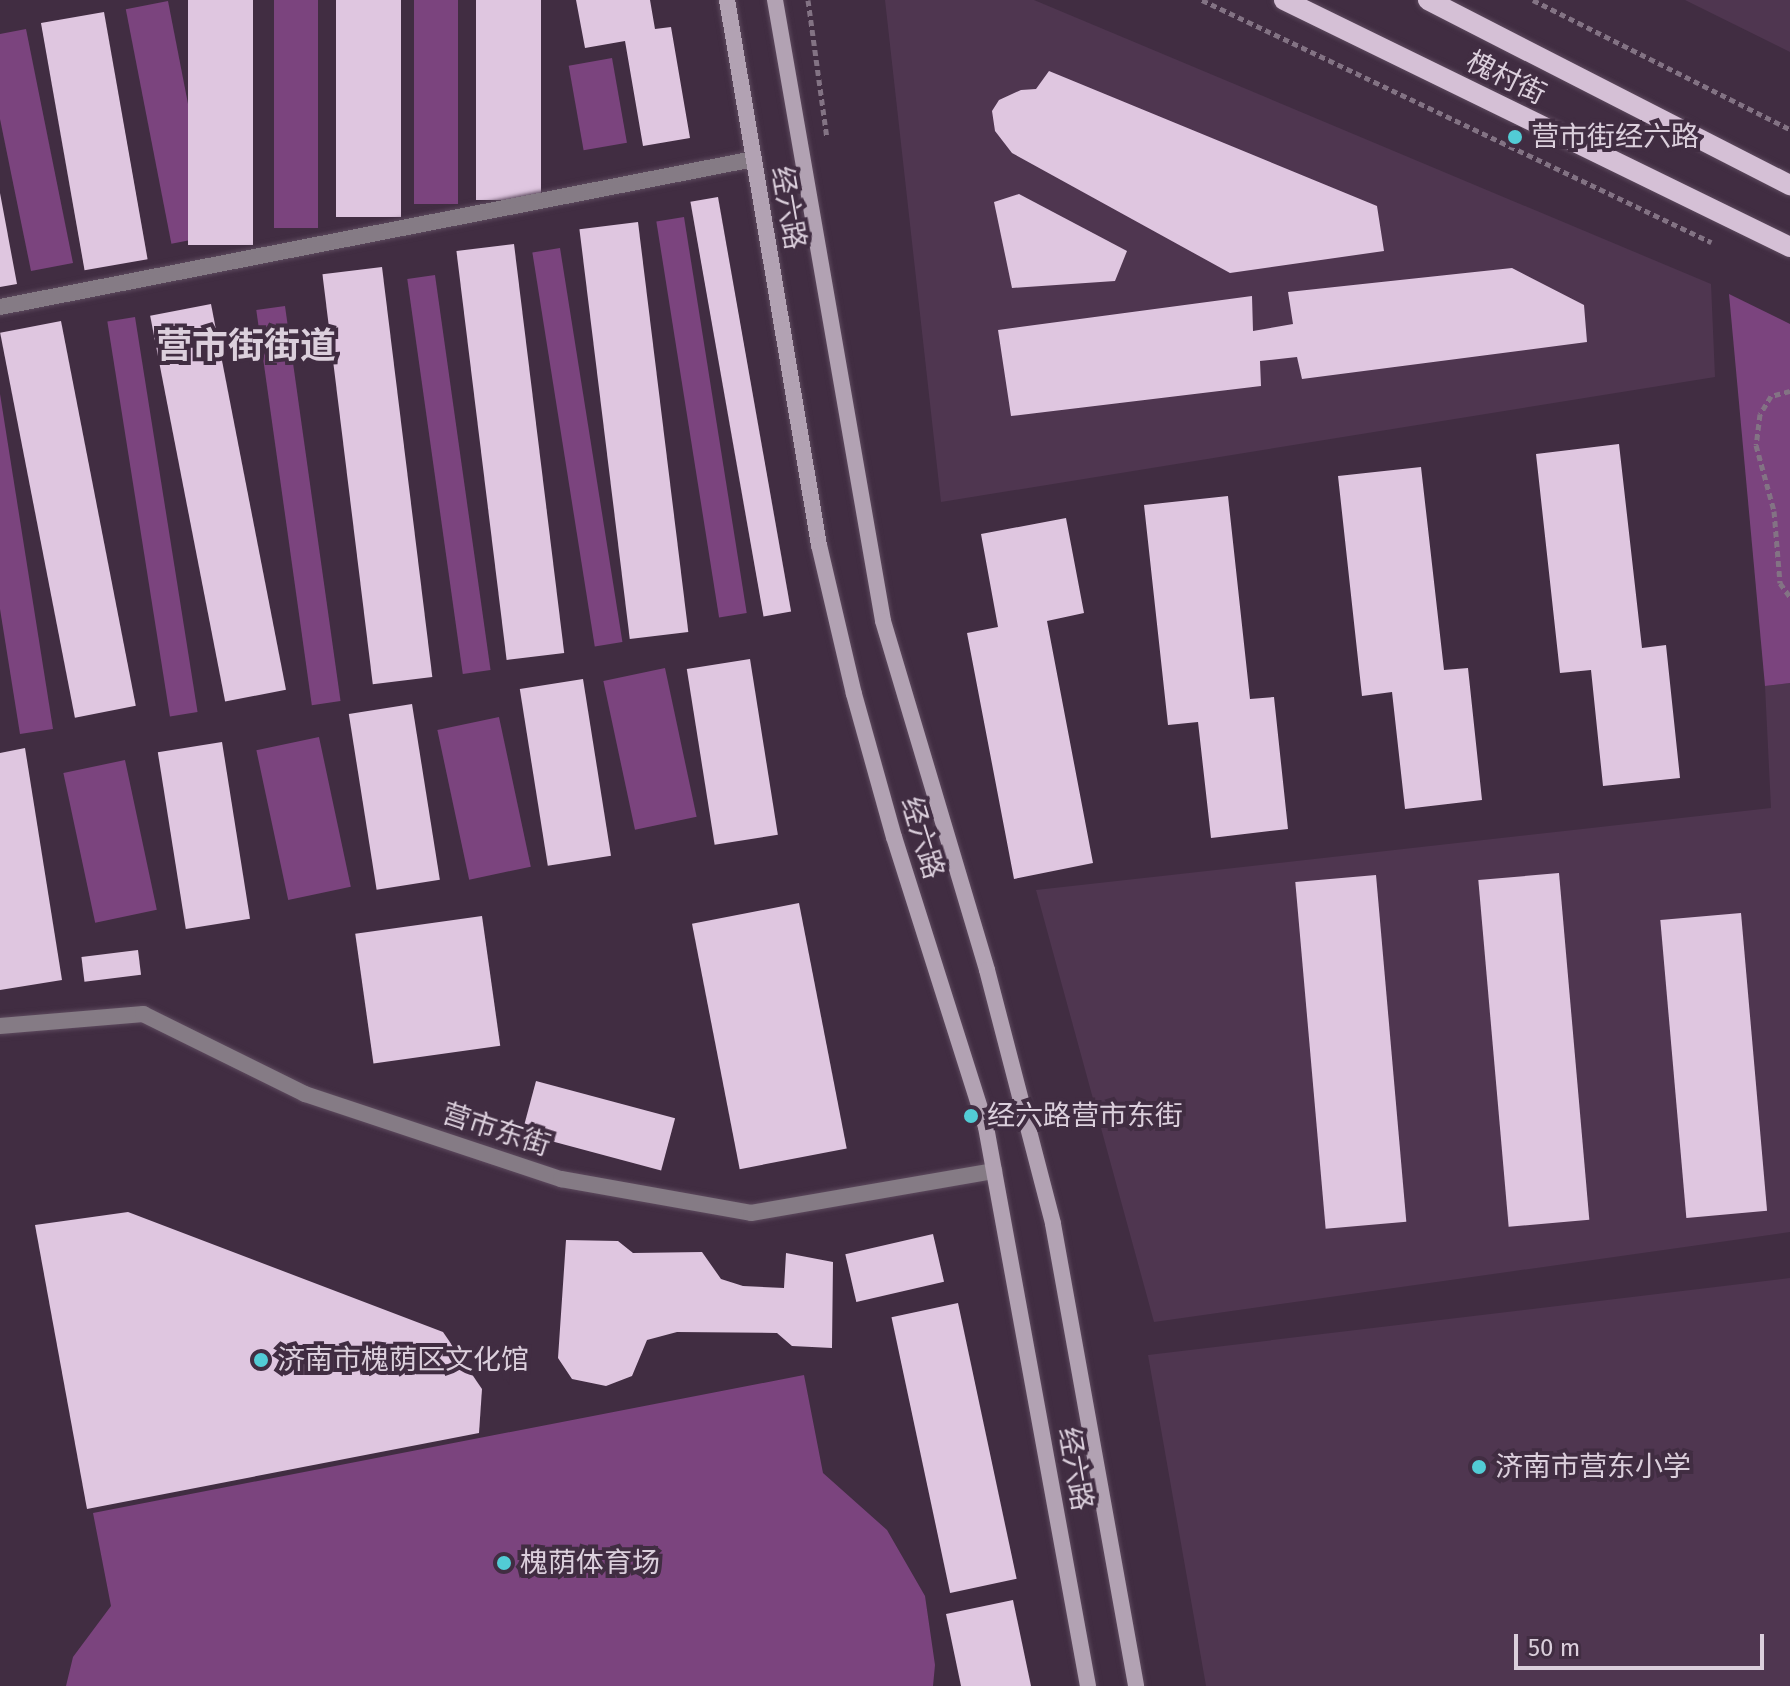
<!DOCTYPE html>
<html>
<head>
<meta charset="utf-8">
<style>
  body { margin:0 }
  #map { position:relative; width:1790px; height:1686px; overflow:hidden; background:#412d42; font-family:"Fira Sans","Noto Sans SC",sans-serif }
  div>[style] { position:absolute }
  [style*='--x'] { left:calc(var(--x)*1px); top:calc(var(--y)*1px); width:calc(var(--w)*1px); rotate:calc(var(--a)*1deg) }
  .built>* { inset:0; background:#4f3650 }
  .green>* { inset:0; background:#7b447e; transform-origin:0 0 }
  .building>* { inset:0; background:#dfc6e0; transform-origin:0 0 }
  .path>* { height:5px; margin-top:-2.5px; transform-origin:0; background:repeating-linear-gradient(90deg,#837384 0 6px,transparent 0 10px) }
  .roads { filter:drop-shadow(0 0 2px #5d4a5e) drop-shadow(0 0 2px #5d4a5e) }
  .minor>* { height:16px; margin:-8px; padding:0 8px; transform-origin:8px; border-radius:8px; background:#857b85 }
  .secondary>* { height:16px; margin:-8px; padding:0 8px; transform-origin:8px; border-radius:8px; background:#b2a2b3 }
  .primary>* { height:20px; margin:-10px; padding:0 10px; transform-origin:10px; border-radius:10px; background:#d5c0d6 }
  .dots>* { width:22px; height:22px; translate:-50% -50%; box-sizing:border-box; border:4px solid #412d42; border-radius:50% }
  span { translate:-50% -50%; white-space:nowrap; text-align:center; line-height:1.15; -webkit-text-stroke:8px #412d42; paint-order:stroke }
  .street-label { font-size:28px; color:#dbcfdc }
  .poi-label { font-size:28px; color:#dbcfdc }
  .left { translate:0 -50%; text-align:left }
  .district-label { font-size:36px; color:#dbcfdc; font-weight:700 }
  .scale { position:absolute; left:1514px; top:1634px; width:250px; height:36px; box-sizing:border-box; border:4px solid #dbcfdc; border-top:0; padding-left:10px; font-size:24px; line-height:28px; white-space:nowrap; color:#dbcfdc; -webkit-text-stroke:6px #412d42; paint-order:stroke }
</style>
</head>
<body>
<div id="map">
  <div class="built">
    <i style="clip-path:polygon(885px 0,1034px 0,1711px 284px,1715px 377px,941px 502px)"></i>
    <i style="clip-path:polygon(1685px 0,1790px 0,1790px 52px)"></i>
    <i style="clip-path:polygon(1790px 683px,1790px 1232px,1154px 1322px,1036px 890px,1771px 808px,1765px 686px)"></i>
    <i style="clip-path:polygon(1790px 1278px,1790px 1686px,1206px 1686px,1148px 1355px)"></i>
  </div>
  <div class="green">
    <i style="left:274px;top:0;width:44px;height:228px"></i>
    <i style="left:414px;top:0;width:44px;height:204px"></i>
    <i style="left:168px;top:1px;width:239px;height:43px;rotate:79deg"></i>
    <i style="clip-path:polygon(26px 29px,73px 263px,31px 271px,0 119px,0 34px)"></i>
    <i style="left:612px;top:58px;width:86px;height:44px;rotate:80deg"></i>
    <i style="left:684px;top:217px;width:401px;height:28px;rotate:81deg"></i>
    <i style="left:560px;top:248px;width:399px;height:28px;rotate:81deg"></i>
    <i style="left:435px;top:275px;width:399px;height:28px;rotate:82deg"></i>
    <i style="clip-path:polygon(1729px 294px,1790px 324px,1790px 683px,1765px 686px)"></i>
    <i style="left:285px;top:306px;width:399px;height:29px;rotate:82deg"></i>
    <i style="left:135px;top:317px;width:400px;height:28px;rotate:81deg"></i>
    <i style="clip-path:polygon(0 394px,53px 729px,20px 734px,0 609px)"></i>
    <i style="left:665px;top:668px;width:152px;height:63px;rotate:78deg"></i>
    <i style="left:499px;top:717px;width:153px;height:63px;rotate:78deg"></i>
    <i style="left:319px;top:737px;width:153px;height:64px;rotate:78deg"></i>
    <i style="left:125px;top:760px;width:153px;height:63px;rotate:78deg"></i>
    <i style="clip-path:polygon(804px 1375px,823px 1473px,887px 1530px,925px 1596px,935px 1665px,933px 1686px,66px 1686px,73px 1657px,111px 1606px,93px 1513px)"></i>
  </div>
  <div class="building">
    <i style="left:188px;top:0;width:65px;height:245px"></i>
    <i style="left:336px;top:0;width:65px;height:217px"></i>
    <i style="left:476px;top:0;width:65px;height:200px"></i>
    <i style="clip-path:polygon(576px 0,650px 0,655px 29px,671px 27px,690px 138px,643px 146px,625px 41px,585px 48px)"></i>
    <i style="left:104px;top:12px;width:251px;height:64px;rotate:80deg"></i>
    <i style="clip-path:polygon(1049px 71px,1377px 206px,1384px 251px,1230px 273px,1012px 153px,995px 131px,992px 111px,999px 100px,1021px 90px,1036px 89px)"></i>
    <i style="clip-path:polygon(0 193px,17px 284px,0 287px)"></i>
    <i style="clip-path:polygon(1019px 194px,1127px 251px,1115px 281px,1012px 288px,994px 202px)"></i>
    <i style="left:718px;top:197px;width:421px;height:28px;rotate:80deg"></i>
    <i style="left:638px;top:222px;width:413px;height:59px;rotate:83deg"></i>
    <i style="left:514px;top:244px;width:412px;height:58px;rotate:83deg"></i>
    <i style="left:382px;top:267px;width:413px;height:60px;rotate:83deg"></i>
    <i style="clip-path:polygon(1512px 268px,1584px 305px,1587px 342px,1302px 379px,1297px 357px,1260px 361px,1261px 386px,1011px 416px,998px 330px,1252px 296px,1253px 331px,1293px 324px,1288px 292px)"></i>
    <i style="left:211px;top:304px;width:393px;height:62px;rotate:79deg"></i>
    <i style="left:61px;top:321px;width:392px;height:62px;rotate:79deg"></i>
    <i style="clip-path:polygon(1619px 444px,1642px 648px,1666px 645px,1680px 778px,1603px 786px,1591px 670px,1560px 673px,1536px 454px)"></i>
    <i style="clip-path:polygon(1421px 467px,1444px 670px,1468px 668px,1482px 800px,1405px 809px,1392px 692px,1362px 696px,1338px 476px)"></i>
    <i style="clip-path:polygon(1228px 496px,1250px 699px,1274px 697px,1288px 829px,1211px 838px,1198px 722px,1168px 725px,1144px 505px)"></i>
    <i style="clip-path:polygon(1066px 518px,1084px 613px,1047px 621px,1093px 863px,1014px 879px,967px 633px,998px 627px,981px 534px)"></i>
    <i style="left:750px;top:659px;width:178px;height:64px;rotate:81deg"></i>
    <i style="left:583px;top:679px;width:179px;height:64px;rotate:81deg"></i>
    <i style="left:412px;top:704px;width:178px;height:64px;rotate:81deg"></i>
    <i style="left:222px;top:742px;width:179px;height:65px;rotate:81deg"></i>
    <i style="clip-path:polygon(25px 748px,62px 980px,0 990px,0 753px)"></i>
    <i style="left:1559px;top:873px;width:348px;height:81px;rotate:85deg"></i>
    <i style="left:1376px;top:875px;width:348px;height:81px;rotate:85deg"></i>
    <i style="left:799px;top:903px;width:250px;height:109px;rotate:79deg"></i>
    <i style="left:1741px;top:913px;width:299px;height:81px;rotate:85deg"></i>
    <i style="left:482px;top:916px;width:131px;height:128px;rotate:82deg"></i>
    <i style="left:138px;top:950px;width:25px;height:57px;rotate:83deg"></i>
    <i style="left:536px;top:1081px;width:144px;height:54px;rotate:15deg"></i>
    <i style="clip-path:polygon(128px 1212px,443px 1332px,482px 1389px,479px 1433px,87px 1509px,35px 1225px)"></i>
    <i style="left:933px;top:1234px;width:49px;height:90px;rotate:77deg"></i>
    <i style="clip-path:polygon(566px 1240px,618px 1241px,633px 1253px,702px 1252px,721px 1279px,743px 1286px,784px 1288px,786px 1253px,833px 1262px,832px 1348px,792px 1346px,777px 1333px,677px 1332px,647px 1340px,632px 1376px,606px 1386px,572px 1379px,558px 1358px)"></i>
    <i style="left:958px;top:1303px;width:282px;height:68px;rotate:78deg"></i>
    <i style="clip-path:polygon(1013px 1600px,1031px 1686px,961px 1686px,946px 1614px)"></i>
  </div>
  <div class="path">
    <i style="--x:808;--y:0;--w:139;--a:82.2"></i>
    <i style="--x:1202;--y:0;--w:564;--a:25.43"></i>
    <i style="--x:1533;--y:0;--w:288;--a:26.7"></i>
    <i style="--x:1790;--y:391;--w:20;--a:165"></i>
    <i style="--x:1771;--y:396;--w:21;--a:121"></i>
    <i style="--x:1760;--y:414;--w:31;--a:97"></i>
    <i style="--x:1756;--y:445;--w:68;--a:74.7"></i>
    <i style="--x:1774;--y:511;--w:72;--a:85.2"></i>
    <i style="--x:1780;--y:583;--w:17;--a:54"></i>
  </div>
  <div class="roads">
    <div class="minor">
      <i style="--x:0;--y:307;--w:768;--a:-11.11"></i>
      <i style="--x:0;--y:1026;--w:144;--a:-4.8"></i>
      <i style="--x:143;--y:1014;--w:181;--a:26.3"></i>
      <i style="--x:305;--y:1094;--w:270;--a:18.4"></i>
      <i style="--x:561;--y:1179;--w:193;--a:10.1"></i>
      <i style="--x:751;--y:1213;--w:247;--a:-9.8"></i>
    </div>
    <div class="secondary">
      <i style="--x:727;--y:0;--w:553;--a:80.42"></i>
      <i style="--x:819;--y:545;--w:153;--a:76.8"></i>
      <i style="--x:854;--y:694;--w:148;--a:74.4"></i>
      <i style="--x:894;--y:837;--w:304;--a:72.4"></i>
      <i style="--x:986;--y:1127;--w:568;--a:79.66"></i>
      <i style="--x:775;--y:0;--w:630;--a:80.13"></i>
      <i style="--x:883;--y:621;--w:364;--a:73.4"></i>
      <i style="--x:987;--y:970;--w:262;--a:75.4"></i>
      <i style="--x:1053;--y:1224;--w:469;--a:79.8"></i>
    </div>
    <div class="primary">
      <i style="--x:1284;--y:0;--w:563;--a:26.02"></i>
      <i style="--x:1428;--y:0;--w:407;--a:27.1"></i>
    </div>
  </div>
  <div class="dots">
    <i style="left:1515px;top:137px;background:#52ccd5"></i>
    <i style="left:971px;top:1116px;background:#52ccd5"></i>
    <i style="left:261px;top:1360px;background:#52ccd5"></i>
    <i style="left:1479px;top:1467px;background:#52ccd5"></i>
    <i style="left:504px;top:1563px;background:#52ccd5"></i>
  </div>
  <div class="street-label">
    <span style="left:1506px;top:78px;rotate:26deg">槐村街</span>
    <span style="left:788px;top:208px;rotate:80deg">经六路</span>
    <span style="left:922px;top:838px;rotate:73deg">经六路</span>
    <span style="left:496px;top:1130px;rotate:18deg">营市东街</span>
    <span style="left:1075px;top:1469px;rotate:80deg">经六路</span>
  </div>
  <div class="poi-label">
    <span class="left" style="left:1531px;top:137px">营市街经六路</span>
    <span class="left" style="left:987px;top:1116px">经六路营市东街</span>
    <span class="left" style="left:277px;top:1360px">济南市槐荫区文化馆</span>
    <span class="left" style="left:1495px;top:1467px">济南市营东小学</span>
    <span class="left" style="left:520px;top:1563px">槐荫体育场</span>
  </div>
  <div class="district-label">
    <span style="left:246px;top:347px">营市街街道</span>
  </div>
  <div class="scale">50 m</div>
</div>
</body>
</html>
